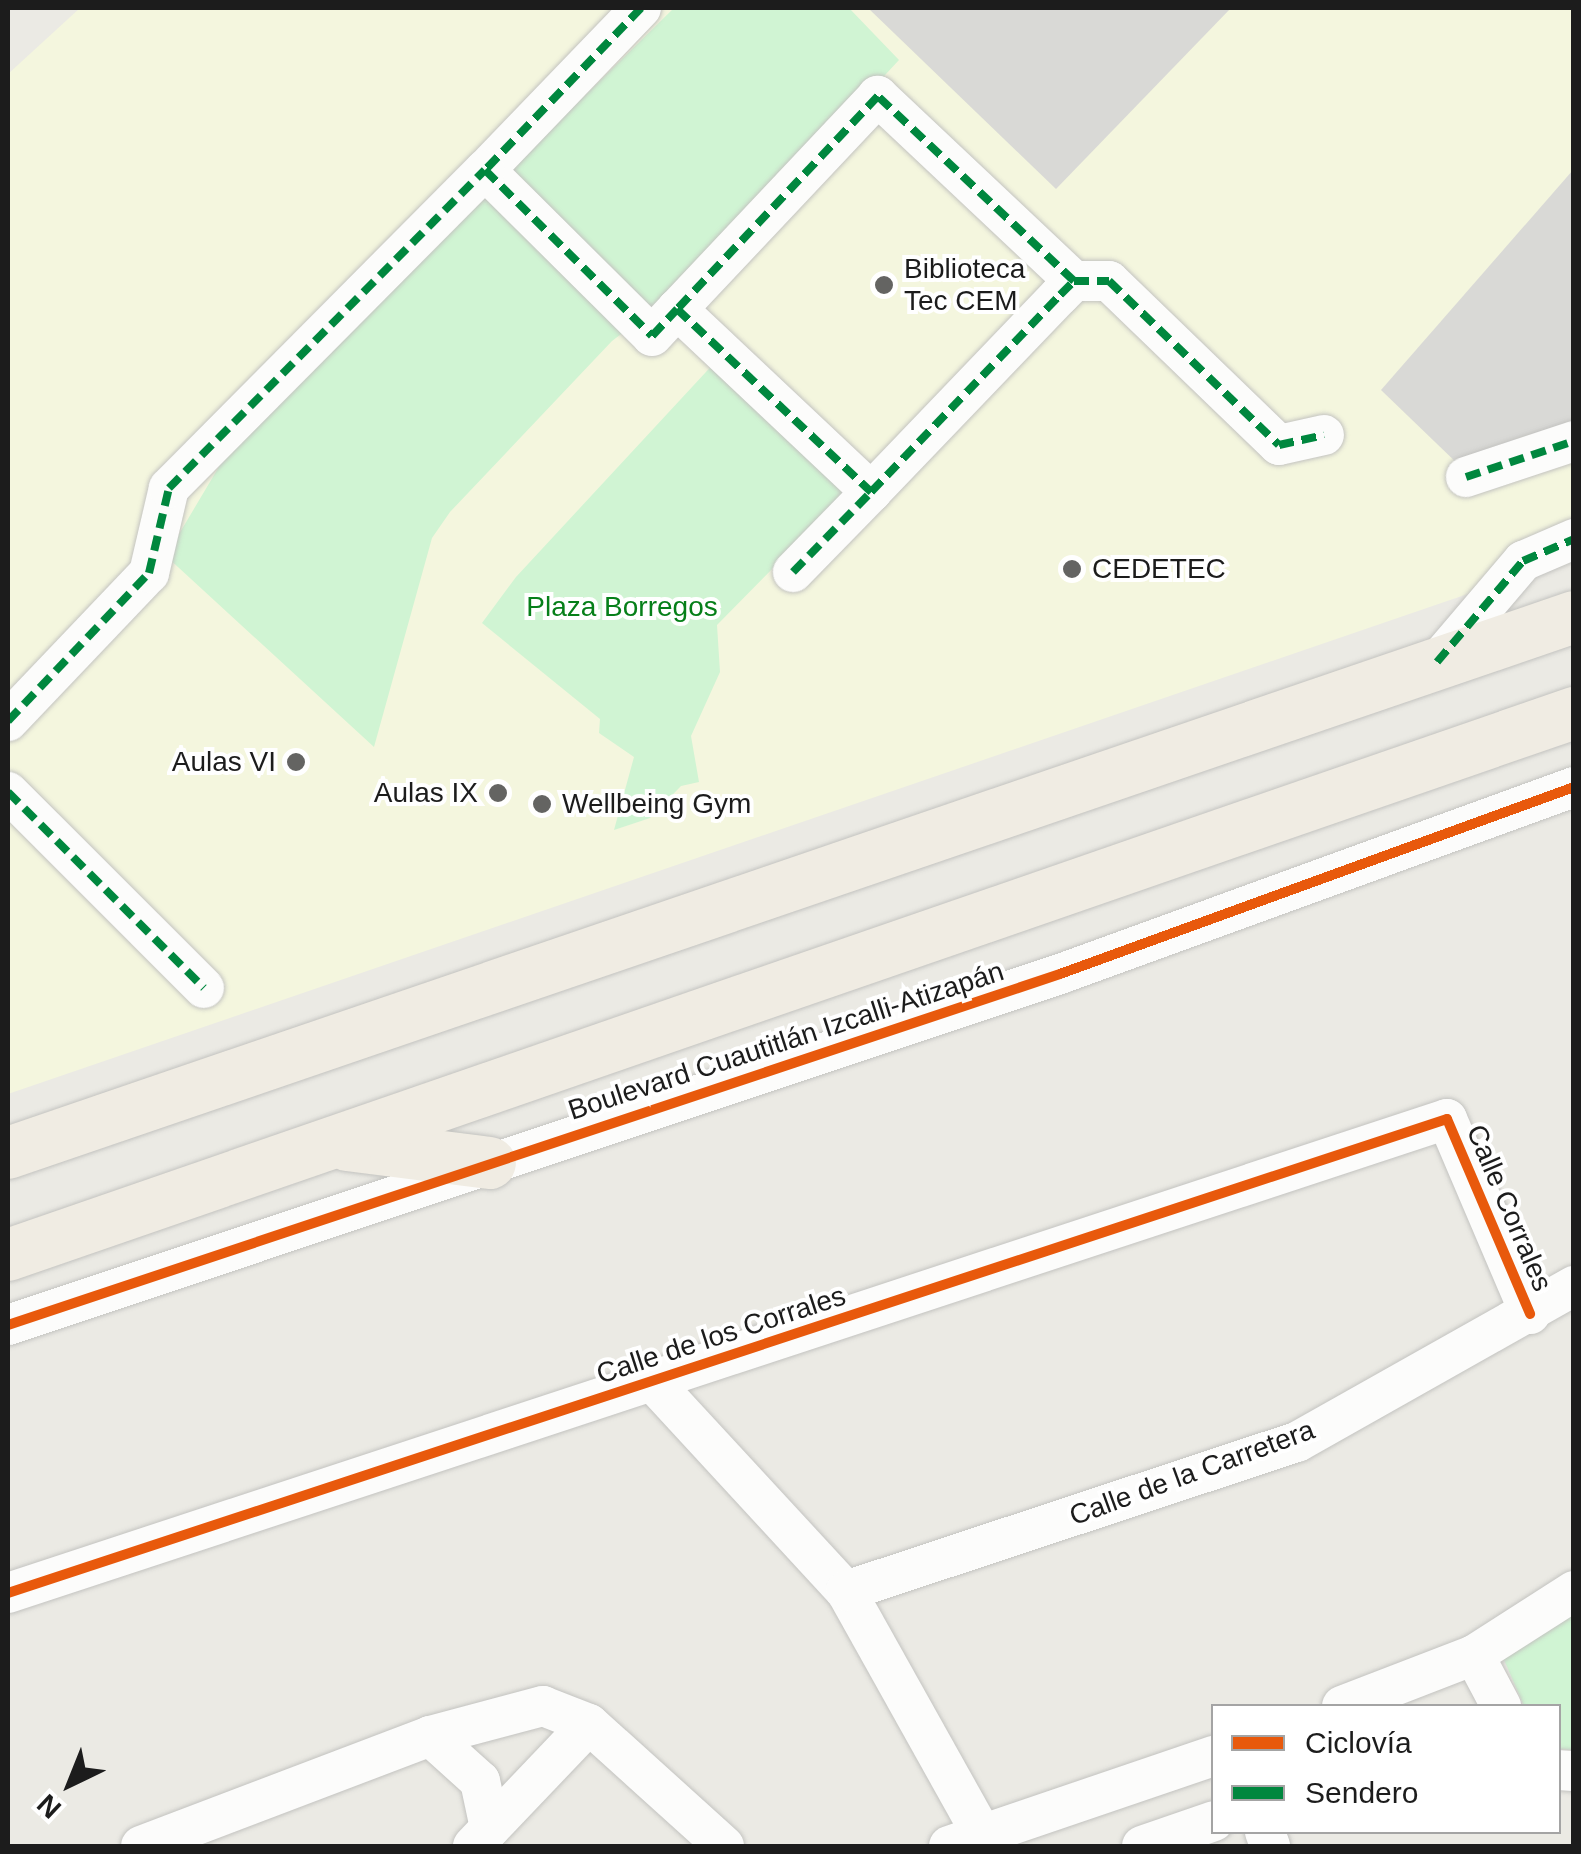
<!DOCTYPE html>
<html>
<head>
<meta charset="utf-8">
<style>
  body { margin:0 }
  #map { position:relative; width:1581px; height:1854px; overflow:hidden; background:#ebeae4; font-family:Arial,sans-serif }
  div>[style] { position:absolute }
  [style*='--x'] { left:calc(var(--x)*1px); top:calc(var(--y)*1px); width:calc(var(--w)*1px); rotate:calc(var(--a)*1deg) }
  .education>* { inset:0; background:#f4f6de }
  .park>* { inset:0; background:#d0f4d3 }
  .parking>* { inset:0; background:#d9d9d6 }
  .roads { filter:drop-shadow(0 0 2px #c3c3c0) drop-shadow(0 0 2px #c3c3c0) }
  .minor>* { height:40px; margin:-20px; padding:0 20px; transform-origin:20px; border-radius:20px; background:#fcfcfb }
  .major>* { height:52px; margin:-26px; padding:0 26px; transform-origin:26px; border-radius:26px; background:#f0ece3 }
  .quiet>* { height:8px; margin-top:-4px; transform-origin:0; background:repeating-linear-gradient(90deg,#00873e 0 15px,transparent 0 23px) }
  .cycleway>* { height:10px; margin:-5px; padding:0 5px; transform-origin:5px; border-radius:5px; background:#e8590c }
  .dots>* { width:28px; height:28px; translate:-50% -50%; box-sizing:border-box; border:5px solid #fff; border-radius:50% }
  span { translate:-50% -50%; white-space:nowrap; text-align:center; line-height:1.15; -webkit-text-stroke:8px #fff; paint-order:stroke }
  .poi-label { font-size:28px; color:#1c1c1c }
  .left { translate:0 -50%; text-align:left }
  .right { translate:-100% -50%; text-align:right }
  .park-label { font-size:28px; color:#067f19 }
  .street-label { font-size:28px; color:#1c1c1c }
  .frame { position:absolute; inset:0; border:10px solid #1c1c1c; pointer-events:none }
  .legend { position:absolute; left:1211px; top:1704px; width:350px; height:130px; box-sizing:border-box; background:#fff; border:2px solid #a4a4a4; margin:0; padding:12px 18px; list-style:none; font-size:30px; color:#1c1c1c }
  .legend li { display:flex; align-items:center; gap:20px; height:50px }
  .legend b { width:50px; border:2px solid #a4a4a4 }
  .north { position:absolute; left:20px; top:1734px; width:100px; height:100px; -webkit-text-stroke:8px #fff; paint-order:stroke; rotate:223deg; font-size:28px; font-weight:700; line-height:40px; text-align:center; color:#1c1c1c }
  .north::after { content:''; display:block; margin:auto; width:35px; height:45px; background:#1c1c1c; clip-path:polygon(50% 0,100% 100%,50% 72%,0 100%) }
</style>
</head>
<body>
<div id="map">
  <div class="education">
    <i style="clip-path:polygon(80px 8px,1573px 8px,1573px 558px,8px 1094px,8px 74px)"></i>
  </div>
  <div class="park">
    <i style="clip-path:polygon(674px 8px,849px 8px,899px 60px,700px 274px,612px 341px,450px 512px,432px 538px,374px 747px,166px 556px,236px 438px)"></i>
    <i style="clip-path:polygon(718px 359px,851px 489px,717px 625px,720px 672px,691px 736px,699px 782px,681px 786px,650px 818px,614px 830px,634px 757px,599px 733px,600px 719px,482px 623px,516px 577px)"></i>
    <i style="clip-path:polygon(1573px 1598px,1573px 1750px,1559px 1749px,1558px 1706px,1524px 1706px,1498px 1646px)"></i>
  </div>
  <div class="parking">
    <i style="clip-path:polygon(868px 8px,1231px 8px,1056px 189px)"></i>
    <i style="clip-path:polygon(1573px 170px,1573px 433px,1462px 468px,1381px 390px)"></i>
  </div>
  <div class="roads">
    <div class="minor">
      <i style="--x:641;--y:8;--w:225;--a:133.9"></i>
      <i style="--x:485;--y:170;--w:235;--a:44.8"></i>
      <i style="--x:652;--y:336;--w:37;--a:-47"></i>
      <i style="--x:1074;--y:281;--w:35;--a:0"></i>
      <i style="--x:1109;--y:281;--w:236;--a:44"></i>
      <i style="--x:1279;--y:445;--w:46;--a:-12.5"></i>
      <i style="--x:1466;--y:477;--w:114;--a:-18.4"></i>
      <i style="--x:793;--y:572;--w:112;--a:-45.7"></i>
      <i style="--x:871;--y:492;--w:273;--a:-46.2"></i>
      <i style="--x:1060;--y:295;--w:20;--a:-45"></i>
      <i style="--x:1074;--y:281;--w:270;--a:-136.7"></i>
      <i style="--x:878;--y:96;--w:293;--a:133.3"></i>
      <i style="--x:677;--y:309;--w:267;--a:43.3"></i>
      <i style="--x:1437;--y:662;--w:133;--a:-49.6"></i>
      <i style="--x:1523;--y:561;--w:56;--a:-23.3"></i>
      <i style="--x:8;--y:721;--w:204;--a:-46.4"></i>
      <i style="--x:149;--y:573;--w:87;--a:-76.8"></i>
      <i style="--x:169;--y:488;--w:448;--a:-45.2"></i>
      <i style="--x:8;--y:792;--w:277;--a:45"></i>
      <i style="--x:8;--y:1325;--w:1109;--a:-18.45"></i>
      <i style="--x:1060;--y:974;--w:547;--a:-19.99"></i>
      <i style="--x:651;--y:1380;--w:287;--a:47.3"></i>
      <i style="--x:846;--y:1591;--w:278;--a:60.8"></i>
      <i style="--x:846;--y:1591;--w:475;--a:-18.3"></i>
      <i style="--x:1297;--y:1442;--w:318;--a:-29.4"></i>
      <i style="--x:8;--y:1593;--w:1515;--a:-18.23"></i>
      <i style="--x:1447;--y:1119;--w:212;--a:66.9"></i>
      <i style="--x:1474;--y:1655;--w:58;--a:62.1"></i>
      <i style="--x:1342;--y:1706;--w:142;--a:-21.1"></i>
      <i style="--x:1474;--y:1655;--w:119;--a:-32.6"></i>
      <i style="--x:430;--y:1736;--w:67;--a:42"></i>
      <i style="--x:480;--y:1781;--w:48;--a:78"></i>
      <i style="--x:1558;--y:1770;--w:16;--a:4"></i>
      <i style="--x:1265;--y:1832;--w:15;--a:70"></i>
      <i style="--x:141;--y:1846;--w:309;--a:-20.8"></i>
      <i style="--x:430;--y:1736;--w:117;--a:-14.9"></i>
      <i style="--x:543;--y:1706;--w:49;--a:21.4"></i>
      <i style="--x:589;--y:1724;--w:182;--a:42.1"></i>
      <i style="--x:473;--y:1846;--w:168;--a:-46.4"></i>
      <i style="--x:949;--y:1846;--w:280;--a:-18.8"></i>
      <i style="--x:1142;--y:1846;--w:76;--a:-19.1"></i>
    </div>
    <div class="major">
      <i style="--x:347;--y:1145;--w:144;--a:7.2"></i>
      <i style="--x:8;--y:1153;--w:1655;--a:-18.89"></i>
      <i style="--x:8;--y:1255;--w:1657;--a:-19.09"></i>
    </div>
  </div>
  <div class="quiet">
    <i style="--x:641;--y:8;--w:225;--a:133.9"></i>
    <i style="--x:485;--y:170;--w:235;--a:44.8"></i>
    <i style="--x:652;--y:336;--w:37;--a:-47"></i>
    <i style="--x:1074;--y:281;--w:35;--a:0"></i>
    <i style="--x:1109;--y:281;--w:236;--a:44"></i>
    <i style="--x:1279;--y:445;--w:46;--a:-12.5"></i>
    <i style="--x:1466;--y:477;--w:114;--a:-18.4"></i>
    <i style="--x:793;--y:572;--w:112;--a:-45.7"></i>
    <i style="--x:871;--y:492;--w:273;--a:-46.2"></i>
    <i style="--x:1060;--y:295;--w:20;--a:-45"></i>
    <i style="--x:1074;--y:281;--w:270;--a:-136.7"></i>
    <i style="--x:878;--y:96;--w:293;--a:133.3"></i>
    <i style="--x:677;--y:309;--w:267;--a:43.3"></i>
    <i style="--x:1437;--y:662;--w:133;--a:-49.6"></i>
    <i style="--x:1523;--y:561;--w:56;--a:-23.3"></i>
    <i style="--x:8;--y:721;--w:204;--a:-46.4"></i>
    <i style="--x:149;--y:573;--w:87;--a:-76.8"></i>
    <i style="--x:169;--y:488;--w:448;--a:-45.2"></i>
    <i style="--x:8;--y:792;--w:277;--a:45"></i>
  </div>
  <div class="cycleway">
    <i style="--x:8;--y:1325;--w:1109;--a:-18.45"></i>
    <i style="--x:1060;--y:974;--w:547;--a:-19.99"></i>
    <i style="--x:8;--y:1593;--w:1515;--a:-18.23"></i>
    <i style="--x:1447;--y:1119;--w:212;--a:66.9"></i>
  </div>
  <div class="dots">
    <i style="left:884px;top:285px;background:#646462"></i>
    <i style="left:1072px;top:569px;background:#646462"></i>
    <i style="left:296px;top:762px;background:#646462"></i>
    <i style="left:498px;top:793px;background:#646462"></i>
    <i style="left:542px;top:804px;background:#646462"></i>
  </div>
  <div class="poi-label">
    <span class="left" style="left:904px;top:285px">Biblioteca<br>Tec CEM</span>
    <span class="left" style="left:1092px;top:569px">CEDETEC</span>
    <span class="right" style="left:276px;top:762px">Aulas VI</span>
    <span class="right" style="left:478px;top:793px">Aulas IX</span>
    <span class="left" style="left:562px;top:804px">Wellbeing Gym</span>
  </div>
  <div class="park-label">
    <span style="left:622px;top:607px">Plaza Borregos</span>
  </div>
  <div class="street-label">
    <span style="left:786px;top:1041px;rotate:-18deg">Boulevard Cuautitlán Izcalli-Atizapán</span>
    <span style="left:1509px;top:1208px;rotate:67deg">Calle Corrales</span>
    <span style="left:721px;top:1335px;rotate:-18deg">Calle de los Corrales</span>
    <span style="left:1192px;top:1473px;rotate:-20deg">Calle de la Carretera</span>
  </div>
  <div class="frame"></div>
  <ul class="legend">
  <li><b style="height:12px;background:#e8590c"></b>Ciclovía</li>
  <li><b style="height:12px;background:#00873e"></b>Sendero</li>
  </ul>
  <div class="north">N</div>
</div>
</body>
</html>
